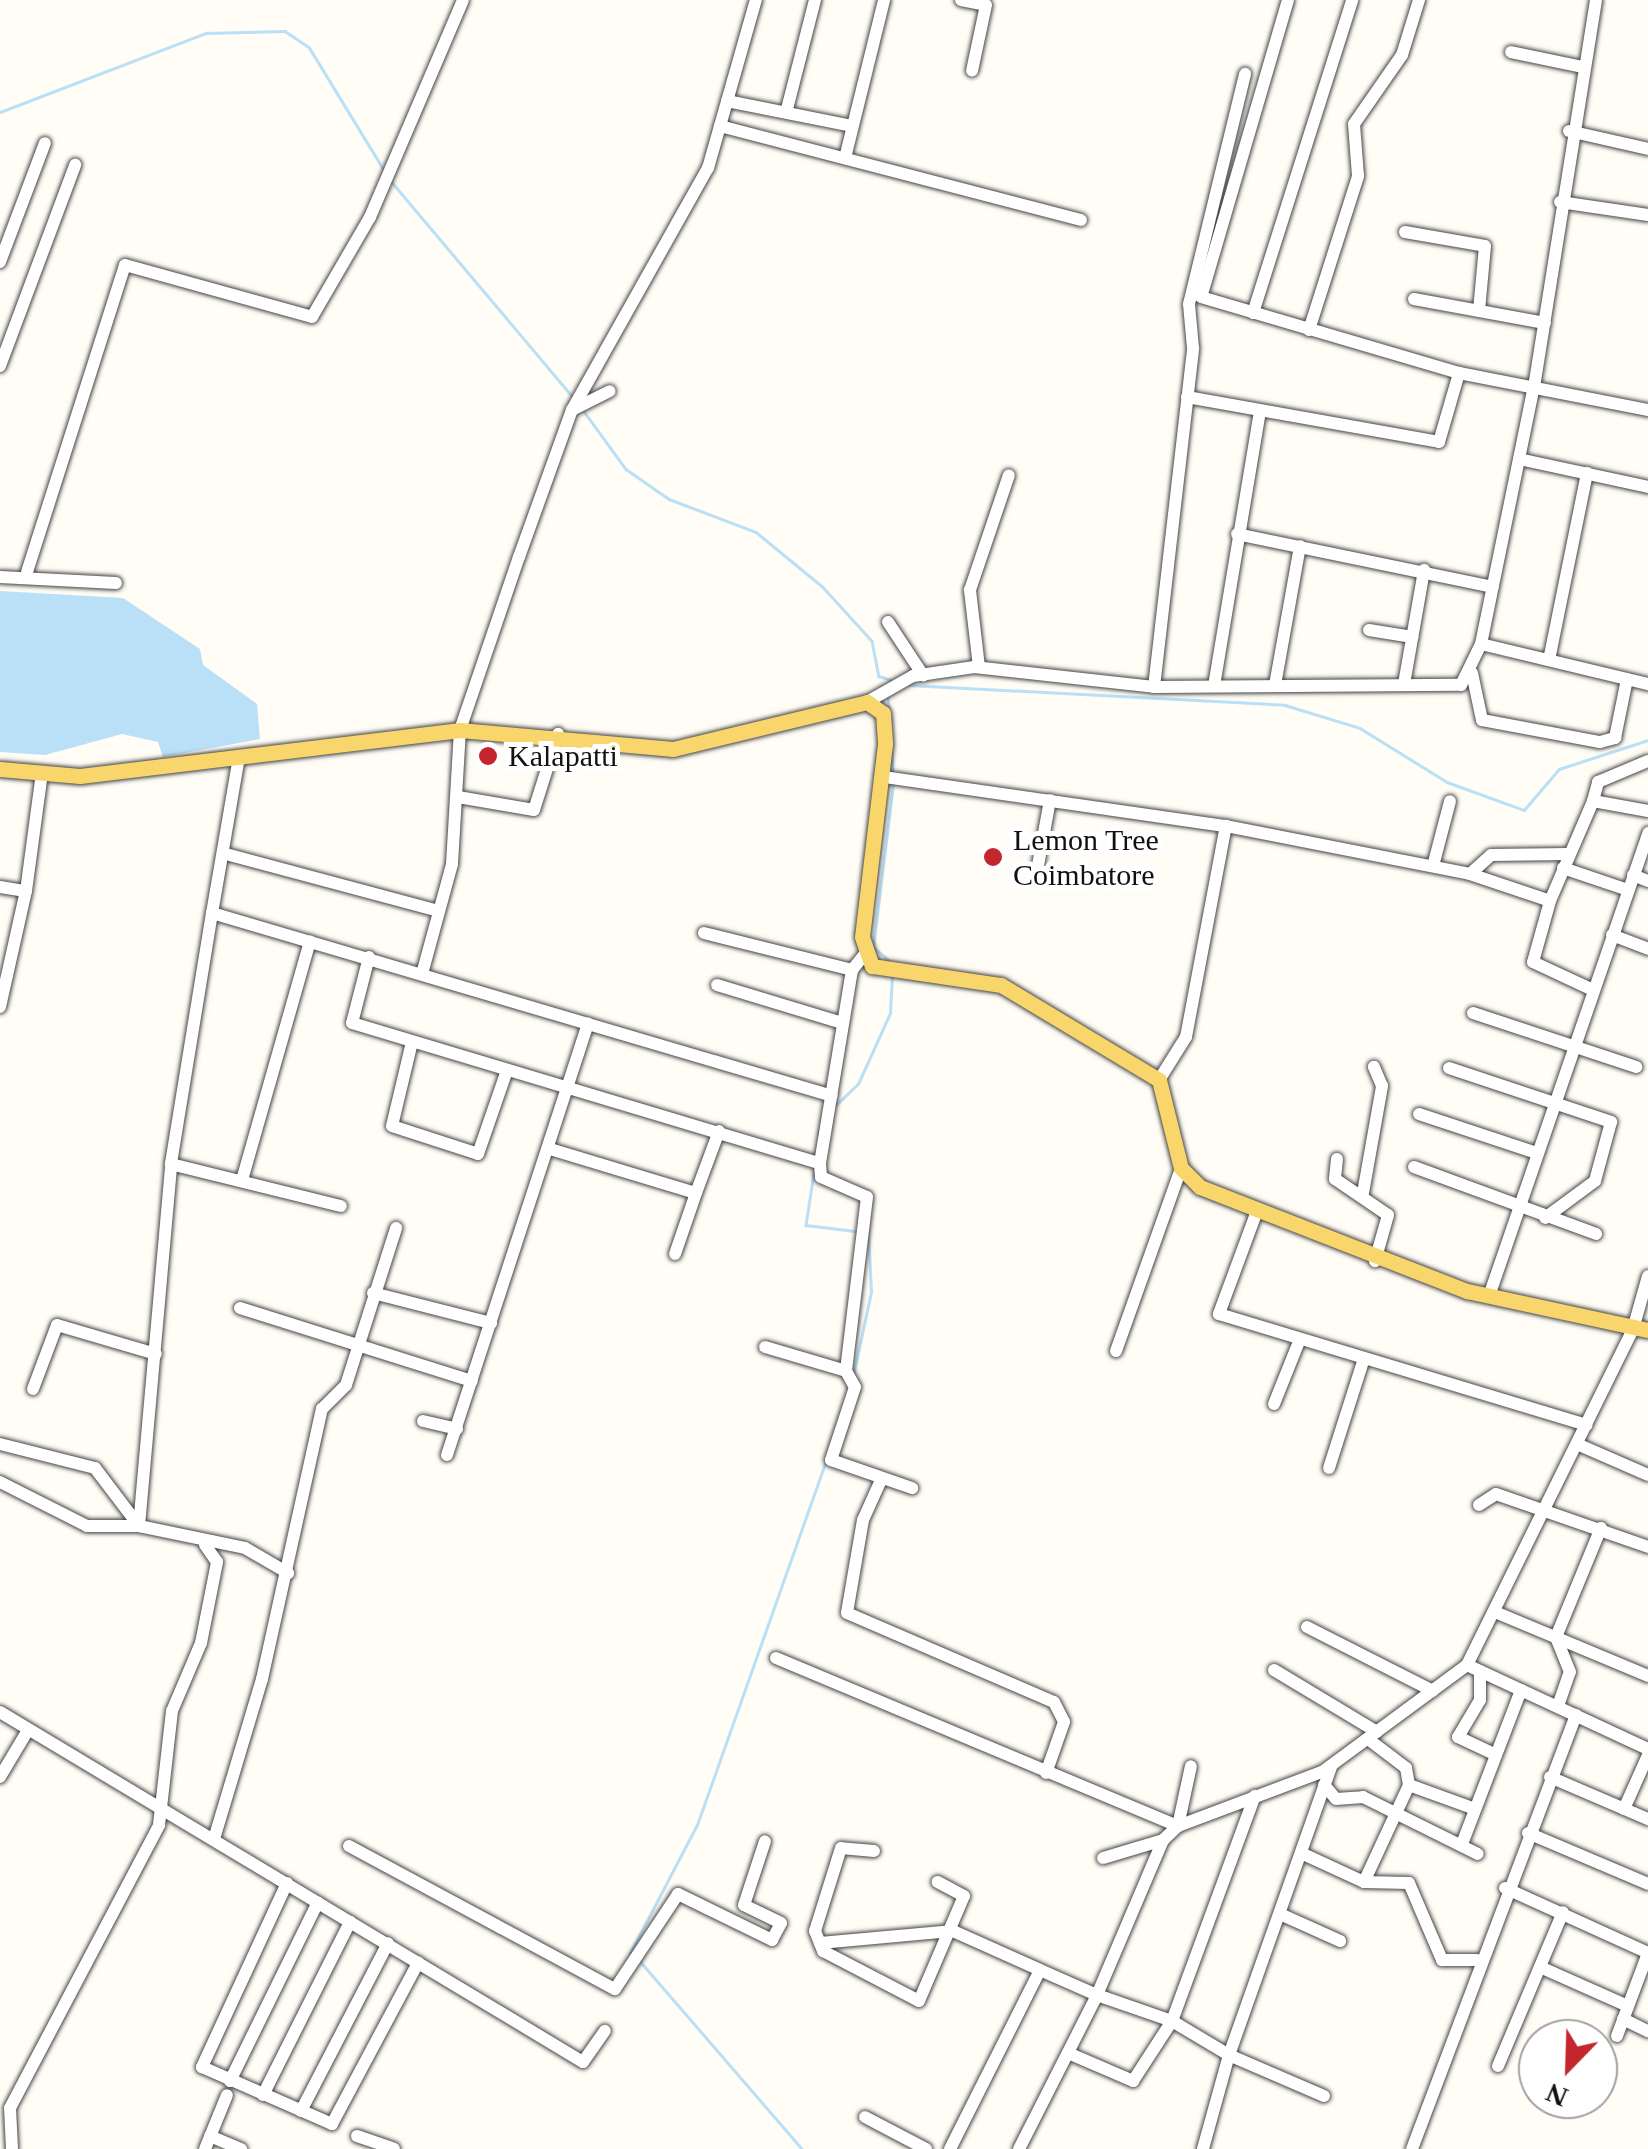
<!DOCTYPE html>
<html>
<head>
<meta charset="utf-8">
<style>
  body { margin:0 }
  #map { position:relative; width:1648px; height:2149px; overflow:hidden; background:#fffdf5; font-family:Georgia,serif }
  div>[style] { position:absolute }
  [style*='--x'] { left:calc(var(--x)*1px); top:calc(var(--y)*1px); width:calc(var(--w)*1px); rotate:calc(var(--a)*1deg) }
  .water>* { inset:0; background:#b9e0f7 }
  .stream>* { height:2.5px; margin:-1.25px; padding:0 1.25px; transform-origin:1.25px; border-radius:1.25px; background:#b9e0f7 }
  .roads { filter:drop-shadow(0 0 2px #444) drop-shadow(0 0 2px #444) }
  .minor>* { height:12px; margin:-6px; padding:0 6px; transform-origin:6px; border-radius:6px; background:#fff }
  .major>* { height:15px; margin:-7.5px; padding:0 7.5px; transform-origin:7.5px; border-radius:7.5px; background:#f9d66b }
  .dots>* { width:28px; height:28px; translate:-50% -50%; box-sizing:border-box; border:5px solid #fff; border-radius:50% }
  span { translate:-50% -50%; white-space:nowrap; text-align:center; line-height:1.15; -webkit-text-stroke:10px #fff; paint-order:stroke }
  .poi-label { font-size:30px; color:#111 }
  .left { translate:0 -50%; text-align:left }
  .north { position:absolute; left:1518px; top:2019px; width:100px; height:100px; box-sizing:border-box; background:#fff; border:2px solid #a0a0a0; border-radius:50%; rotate:203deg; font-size:28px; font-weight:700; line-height:40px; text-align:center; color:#111 }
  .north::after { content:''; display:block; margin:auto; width:35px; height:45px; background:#c4262e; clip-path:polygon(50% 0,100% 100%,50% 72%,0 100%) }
</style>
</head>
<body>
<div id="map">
  <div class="water">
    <i style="clip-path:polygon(0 591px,123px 598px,200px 649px,203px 665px,257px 704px,260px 739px,163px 757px,158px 742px,122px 734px,45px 755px,0 752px)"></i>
  </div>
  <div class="stream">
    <i style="--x:0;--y:112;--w:221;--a:-21"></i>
    <i style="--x:206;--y:33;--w:79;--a:-1.5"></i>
    <i style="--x:285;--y:31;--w:29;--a:34"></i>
    <i style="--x:309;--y:47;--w:144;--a:58.6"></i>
    <i style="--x:391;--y:181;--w:281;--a:49.9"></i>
    <i style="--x:583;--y:410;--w:73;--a:53.9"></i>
    <i style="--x:626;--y:469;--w:52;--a:34.9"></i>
    <i style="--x:669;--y:499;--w:93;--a:20.8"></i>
    <i style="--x:756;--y:532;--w:87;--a:39.4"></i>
    <i style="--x:823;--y:587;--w:73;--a:47.8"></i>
    <i style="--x:872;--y:641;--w:36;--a:79"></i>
    <i style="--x:879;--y:676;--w:13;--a:18"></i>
    <i style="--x:909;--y:685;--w:377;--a:3"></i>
    <i style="--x:1285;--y:705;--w:78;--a:17"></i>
    <i style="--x:1360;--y:728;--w:102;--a:31.8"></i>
    <i style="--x:1447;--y:782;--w:82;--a:20"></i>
    <i style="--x:1524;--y:810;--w:54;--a:-49.5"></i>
    <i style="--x:1559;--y:769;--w:94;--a:-18"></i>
    <i style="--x:888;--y:695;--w:76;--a:86.2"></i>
    <i style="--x:890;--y:962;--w:23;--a:-139"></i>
    <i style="--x:873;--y:947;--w:164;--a:-83"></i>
    <i style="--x:836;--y:1105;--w:30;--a:-44"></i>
    <i style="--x:858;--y:1084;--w:78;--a:-65.7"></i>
    <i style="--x:890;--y:1013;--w:38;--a:-87"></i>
    <i style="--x:818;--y:1135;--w:25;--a:-76"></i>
    <i style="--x:814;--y:1173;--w:53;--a:98.7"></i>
    <i style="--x:806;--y:1225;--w:49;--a:7"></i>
    <i style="--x:853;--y:1376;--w:86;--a:-77.9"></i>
    <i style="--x:871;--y:1292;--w:59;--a:-92.9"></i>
    <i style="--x:630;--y:1953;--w:144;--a:-62.4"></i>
    <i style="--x:697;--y:1825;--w:387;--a:-70.5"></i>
    <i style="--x:640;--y:1961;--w:248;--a:49.2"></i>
  </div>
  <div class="roads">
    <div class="minor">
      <i style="--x:961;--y:0;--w:25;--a:11"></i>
      <i style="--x:986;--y:5;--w:67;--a:102"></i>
      <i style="--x:1288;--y:0;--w:309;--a:106.3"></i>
      <i style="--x:1201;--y:297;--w:269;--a:16.4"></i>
      <i style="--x:1459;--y:373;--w:193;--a:11.1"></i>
      <i style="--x:1511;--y:52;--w:74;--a:11.8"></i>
      <i style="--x:727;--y:101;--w:127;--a:11.3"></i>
      <i style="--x:787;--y:109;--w:113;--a:-75.6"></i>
      <i style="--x:720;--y:126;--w:373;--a:14.6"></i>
      <i style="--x:1569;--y:131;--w:81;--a:12.8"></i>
      <i style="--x:845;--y:158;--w:163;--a:-76.1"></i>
      <i style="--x:1560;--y:202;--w:89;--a:8.4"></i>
      <i style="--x:1405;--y:232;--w:81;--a:9.9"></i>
      <i style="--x:1485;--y:246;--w:65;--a:95.3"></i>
      <i style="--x:0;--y:262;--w:127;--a:-69.3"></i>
      <i style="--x:1414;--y:299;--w:133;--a:10.4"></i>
      <i style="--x:1253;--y:313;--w:328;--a:-72.4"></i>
      <i style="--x:1309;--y:330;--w:162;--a:-72.3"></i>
      <i style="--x:1358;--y:176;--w:52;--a:-94.4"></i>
      <i style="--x:1354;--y:124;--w:84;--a:-55.2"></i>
      <i style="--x:1402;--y:55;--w:58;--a:-72.8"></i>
      <i style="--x:0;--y:366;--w:215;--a:-69.5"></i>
      <i style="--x:1187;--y:397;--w:256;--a:10.1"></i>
      <i style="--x:1439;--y:442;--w:72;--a:-73.8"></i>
      <i style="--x:572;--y:410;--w:42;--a:-26.6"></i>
      <i style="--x:1519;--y:459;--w:132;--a:12.2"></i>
      <i style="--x:1237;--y:534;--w:261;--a:11.7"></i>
      <i style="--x:27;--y:572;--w:322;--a:-72.3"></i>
      <i style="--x:125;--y:265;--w:194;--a:15.5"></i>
      <i style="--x:312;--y:317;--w:116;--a:-59.9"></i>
      <i style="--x:370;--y:217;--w:236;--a:-66.8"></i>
      <i style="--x:0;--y:577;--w:116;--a:3"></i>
      <i style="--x:888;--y:622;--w:64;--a:56.6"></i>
      <i style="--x:1369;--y:630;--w:44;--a:9.2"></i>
      <i style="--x:1481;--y:644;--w:172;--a:13.5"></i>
      <i style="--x:1549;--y:660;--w:191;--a:-78.5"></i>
      <i style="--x:979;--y:667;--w:78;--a:-96.7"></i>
      <i style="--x:970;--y:590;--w:121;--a:-71.3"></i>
      <i style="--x:1472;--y:673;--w:48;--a:78"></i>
      <i style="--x:1482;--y:720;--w:120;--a:10.6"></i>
      <i style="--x:1600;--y:742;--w:16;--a:-15"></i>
      <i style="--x:1615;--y:738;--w:60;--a:-78.5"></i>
      <i style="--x:1404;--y:684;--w:116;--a:-80"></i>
      <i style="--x:1275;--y:685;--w:141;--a:-79.8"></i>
      <i style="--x:1214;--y:686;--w:279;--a:-80.5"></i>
      <i style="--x:1154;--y:687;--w:341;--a:-83.4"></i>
      <i style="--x:1193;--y:348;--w:44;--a:-95.2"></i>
      <i style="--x:1189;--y:304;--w:237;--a:-76.3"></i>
      <i style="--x:867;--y:702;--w:53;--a:-29.5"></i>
      <i style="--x:913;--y:676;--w:62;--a:-8.4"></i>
      <i style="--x:974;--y:667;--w:181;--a:6.3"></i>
      <i style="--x:1154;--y:687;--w:307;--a:-0.4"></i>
      <i style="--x:1461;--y:685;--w:46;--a:-64"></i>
      <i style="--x:1481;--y:644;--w:268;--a:-78.4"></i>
      <i style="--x:1535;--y:381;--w:386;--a:-80.9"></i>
      <i style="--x:239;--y:757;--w:158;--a:99.8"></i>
      <i style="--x:212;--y:913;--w:646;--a:16.44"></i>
      <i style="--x:884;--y:777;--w:345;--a:8.2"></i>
      <i style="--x:1226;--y:826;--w:249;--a:11.1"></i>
      <i style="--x:1470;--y:874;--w:84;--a:18.6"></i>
      <i style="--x:458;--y:797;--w:77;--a:9.7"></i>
      <i style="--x:534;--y:810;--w:80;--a:-72.5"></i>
      <i style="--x:1593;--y:801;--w:20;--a:-75"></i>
      <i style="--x:1598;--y:782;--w:54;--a:-22.8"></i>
      <i style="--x:226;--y:854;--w:220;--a:15"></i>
      <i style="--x:1433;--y:866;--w:67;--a:-75.3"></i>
      <i style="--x:1563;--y:868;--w:69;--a:18.7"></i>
      <i style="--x:1037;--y:871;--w:72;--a:-79.6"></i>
      <i style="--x:1470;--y:874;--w:28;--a:-42"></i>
      <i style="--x:1491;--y:855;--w:77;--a:-0.7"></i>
      <i style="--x:1633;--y:875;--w:16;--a:22"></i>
      <i style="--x:0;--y:887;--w:26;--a:9"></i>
      <i style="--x:26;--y:891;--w:119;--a:-82.3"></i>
      <i style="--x:212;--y:913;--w:254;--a:99.3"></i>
      <i style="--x:171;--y:1164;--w:175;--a:13.9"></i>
      <i style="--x:704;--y:933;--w:153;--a:14"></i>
      <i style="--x:1612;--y:935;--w:39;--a:21"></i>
      <i style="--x:865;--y:954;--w:21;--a:129"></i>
      <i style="--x:852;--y:970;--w:196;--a:99.4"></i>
      <i style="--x:820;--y:1163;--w:14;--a:86"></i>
      <i style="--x:821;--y:1177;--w:50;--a:23.5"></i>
      <i style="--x:867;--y:1197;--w:175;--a:96.9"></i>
      <i style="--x:846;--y:1371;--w:18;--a:61"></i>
      <i style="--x:855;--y:1387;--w:77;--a:108.2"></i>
      <i style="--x:831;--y:1460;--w:86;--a:19.1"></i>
      <i style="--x:369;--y:957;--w:68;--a:104.4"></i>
      <i style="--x:352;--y:1023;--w:488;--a:16.7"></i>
      <i style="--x:422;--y:974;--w:114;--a:-74.7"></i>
      <i style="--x:452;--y:864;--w:134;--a:-86.6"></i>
      <i style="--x:460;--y:730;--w:183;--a:-71.2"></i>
      <i style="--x:519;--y:557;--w:156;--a:-70.2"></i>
      <i style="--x:572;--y:410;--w:278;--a:-60.7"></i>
      <i style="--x:708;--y:168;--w:175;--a:-74.1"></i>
      <i style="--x:717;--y:985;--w:131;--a:16.9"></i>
      <i style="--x:1593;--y:990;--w:66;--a:-155"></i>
      <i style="--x:1533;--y:962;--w:63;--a:-74.4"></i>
      <i style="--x:1550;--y:901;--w:109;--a:-66.7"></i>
      <i style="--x:1593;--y:801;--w:56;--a:10.3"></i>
      <i style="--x:0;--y:1007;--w:119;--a:-77.4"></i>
      <i style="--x:1473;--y:1013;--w:172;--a:18.3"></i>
      <i style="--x:412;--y:1042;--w:86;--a:103.4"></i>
      <i style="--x:392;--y:1126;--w:90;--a:18"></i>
      <i style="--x:478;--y:1154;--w:86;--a:-70.9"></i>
      <i style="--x:1449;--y:1068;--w:171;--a:18.4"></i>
      <i style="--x:1611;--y:1122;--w:61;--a:105.2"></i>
      <i style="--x:1595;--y:1181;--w:62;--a:143.5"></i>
      <i style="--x:1159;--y:1080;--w:51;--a:-57.9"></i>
      <i style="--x:1186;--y:1037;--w:215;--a:-79.3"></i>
      <i style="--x:1419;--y:1114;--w:124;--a:18.3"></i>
      <i style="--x:550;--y:1149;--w:152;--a:16.8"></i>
      <i style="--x:696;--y:1193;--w:66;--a:-69.6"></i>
      <i style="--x:1337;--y:1159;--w:20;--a:96"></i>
      <i style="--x:1335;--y:1179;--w:64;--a:34.2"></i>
      <i style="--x:1388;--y:1215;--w:48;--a:105.8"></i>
      <i style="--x:1414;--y:1167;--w:194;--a:20.2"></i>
      <i style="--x:242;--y:1180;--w:248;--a:-74.1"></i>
      <i style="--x:1363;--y:1193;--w:109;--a:-79.9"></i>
      <i style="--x:1382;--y:1086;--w:21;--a:-113"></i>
      <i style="--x:1257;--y:1211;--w:110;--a:110.3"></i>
      <i style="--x:1219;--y:1314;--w:384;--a:16.8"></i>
      <i style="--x:675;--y:1254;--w:65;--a:-71"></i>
      <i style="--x:373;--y:1293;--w:122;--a:14.3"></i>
      <i style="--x:1489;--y:1296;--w:490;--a:-71"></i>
      <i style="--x:240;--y:1308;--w:243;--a:17.5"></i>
      <i style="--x:765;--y:1347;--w:84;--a:16.5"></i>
      <i style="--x:1116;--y:1351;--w:194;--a:-70.4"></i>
      <i style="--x:33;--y:1389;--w:68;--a:-69.4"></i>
      <i style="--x:57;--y:1325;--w:103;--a:16.3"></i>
      <i style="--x:1274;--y:1404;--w:70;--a:-68.2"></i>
      <i style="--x:423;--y:1421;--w:35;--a:13"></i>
      <i style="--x:0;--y:1444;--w:98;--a:14.2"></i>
      <i style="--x:95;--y:1468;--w:73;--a:52.8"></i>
      <i style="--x:139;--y:1526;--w:108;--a:11.7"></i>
      <i style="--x:245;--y:1548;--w:50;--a:30.2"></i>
      <i style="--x:1577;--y:1444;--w:77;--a:23.6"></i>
      <i style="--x:447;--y:1455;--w:454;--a:-71.9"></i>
      <i style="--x:1329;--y:1468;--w:115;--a:-72.3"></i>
      <i style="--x:881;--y:1480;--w:44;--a:114.2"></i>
      <i style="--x:863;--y:1520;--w:94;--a:99.8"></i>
      <i style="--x:847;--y:1613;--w:225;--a:23.3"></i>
      <i style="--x:1054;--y:1702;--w:22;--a:63"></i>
      <i style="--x:1064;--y:1722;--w:54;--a:109.4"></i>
      <i style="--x:0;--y:1482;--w:97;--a:26.8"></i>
      <i style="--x:87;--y:1526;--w:52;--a:0"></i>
      <i style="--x:139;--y:1526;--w:363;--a:-84.9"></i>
      <i style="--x:1479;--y:1505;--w:20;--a:-33"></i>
      <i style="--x:1496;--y:1494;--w:161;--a:19.2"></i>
      <i style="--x:1495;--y:1612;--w:166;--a:22.7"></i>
      <i style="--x:1307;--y:1627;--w:141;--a:26.9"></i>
      <i style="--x:776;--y:1658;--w:436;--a:22.7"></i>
      <i style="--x:1178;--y:1826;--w:154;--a:-20.6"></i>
      <i style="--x:1322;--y:1772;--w:180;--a:-36.4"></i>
      <i style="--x:1467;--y:1665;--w:375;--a:-63.7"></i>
      <i style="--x:1633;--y:1329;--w:55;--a:-74.2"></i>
      <i style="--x:1467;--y:1665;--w:200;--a:24.9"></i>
      <i style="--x:1274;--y:1670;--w:120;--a:31"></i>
      <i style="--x:1480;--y:1671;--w:29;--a:90"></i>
      <i style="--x:1480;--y:1700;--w:43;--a:120.7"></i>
      <i style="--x:1458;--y:1737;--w:42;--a:25.3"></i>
      <i style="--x:1558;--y:1706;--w:36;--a:-71"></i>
      <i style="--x:1570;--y:1672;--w:38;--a:-112"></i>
      <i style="--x:1556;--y:1637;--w:118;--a:-67.6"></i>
      <i style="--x:0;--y:1712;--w:680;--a:30.98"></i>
      <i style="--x:583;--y:2062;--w:38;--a:-55"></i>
      <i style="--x:1368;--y:1739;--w:48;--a:37.3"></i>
      <i style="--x:1406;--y:1768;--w:17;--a:80"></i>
      <i style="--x:1409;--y:1785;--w:70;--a:20"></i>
      <i style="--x:0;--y:1777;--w:55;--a:-59.2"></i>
      <i style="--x:1550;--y:1777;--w:107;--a:23.2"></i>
      <i style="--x:1324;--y:1785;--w:18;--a:49"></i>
      <i style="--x:1336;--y:1799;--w:27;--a:-4"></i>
      <i style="--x:1363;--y:1797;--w:128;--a:26.4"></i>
      <i style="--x:1624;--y:1809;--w:59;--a:-66"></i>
      <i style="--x:1528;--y:1833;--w:130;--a:23"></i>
      <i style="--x:214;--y:1839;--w:167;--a:-73.3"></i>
      <i style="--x:262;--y:1679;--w:277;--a:-77.5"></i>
      <i style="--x:322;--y:1409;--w:34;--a:-45"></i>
      <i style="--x:346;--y:1385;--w:165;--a:-72.3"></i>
      <i style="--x:1462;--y:1844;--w:165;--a:-69"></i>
      <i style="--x:349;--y:1846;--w:302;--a:28.3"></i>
      <i style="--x:615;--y:1989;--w:114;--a:-56.4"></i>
      <i style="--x:678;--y:1894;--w:105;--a:26.1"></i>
      <i style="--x:772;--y:1940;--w:19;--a:-62"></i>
      <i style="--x:781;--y:1923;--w:41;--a:-154.1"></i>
      <i style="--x:744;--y:1905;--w:67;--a:-71.8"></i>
      <i style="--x:874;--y:1851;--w:33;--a:-175"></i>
      <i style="--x:841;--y:1848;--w:87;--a:107.4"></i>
      <i style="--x:815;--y:1931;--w:22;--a:68"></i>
      <i style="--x:823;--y:1951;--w:108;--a:27.5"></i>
      <i style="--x:919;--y:2001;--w:114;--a:-66.8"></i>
      <i style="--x:964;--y:1896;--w:30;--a:-152"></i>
      <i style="--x:1301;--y:1853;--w:69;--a:24.7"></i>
      <i style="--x:1364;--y:1882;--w:45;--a:1.3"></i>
      <i style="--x:1409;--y:1883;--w:84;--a:66.8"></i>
      <i style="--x:1442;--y:1960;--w:35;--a:0"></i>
      <i style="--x:1103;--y:1858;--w:63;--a:-16.7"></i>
      <i style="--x:1364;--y:1882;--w:107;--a:-65.1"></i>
      <i style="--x:287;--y:1883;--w:203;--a:114.8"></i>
      <i style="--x:202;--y:2067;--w:142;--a:23.7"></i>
      <i style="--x:332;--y:2124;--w:183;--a:-61.9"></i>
      <i style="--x:1505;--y:1888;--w:157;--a:24.4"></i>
      <i style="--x:1280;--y:1914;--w:66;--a:24.2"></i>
      <i style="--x:820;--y:1943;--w:134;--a:-5.2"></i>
      <i style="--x:953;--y:1931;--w:95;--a:24.1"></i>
      <i style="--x:1540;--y:1967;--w:96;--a:23.9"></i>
      <i style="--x:1623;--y:2019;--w:28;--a:26"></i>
      <i style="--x:1617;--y:2036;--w:89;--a:-69.5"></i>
      <i style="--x:1068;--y:2053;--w:71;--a:23.3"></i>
      <i style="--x:1133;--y:2081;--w:72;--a:-57"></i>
      <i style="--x:1172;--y:2021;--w:66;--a:30.8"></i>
      <i style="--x:1229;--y:2055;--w:98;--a:105.5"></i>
      <i style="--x:1498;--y:2066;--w:167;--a:-67.1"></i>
      <i style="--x:230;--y:2081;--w:199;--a:-63.8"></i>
      <i style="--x:263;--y:2095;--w:194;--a:-63.3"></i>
      <i style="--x:1324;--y:2096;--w:103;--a:-156.7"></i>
      <i style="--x:1229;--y:2055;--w:306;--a:-70.5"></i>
      <i style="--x:301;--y:2111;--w:189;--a:-62.6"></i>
      <i style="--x:865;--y:2117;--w:69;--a:27.7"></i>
      <i style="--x:210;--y:2136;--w:34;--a:23"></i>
      <i style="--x:357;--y:2136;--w:39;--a:19"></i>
      <i style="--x:12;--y:2149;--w:41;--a:-92.8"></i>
      <i style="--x:10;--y:2108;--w:320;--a:-62.2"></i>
      <i style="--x:159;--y:1825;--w:115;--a:-83.5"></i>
      <i style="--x:172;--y:1711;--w:74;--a:-66.9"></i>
      <i style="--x:201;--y:1643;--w:83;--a:-78.8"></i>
      <i style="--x:217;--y:1562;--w:21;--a:-125"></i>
      <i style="--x:205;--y:2149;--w:58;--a:-67.8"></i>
      <i style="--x:950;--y:2149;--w:200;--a:-63.3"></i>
      <i style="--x:1040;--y:1970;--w:62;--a:23.7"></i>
      <i style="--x:1097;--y:1995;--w:168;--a:-66.9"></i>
      <i style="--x:1163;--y:1840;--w:21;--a:-43"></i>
      <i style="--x:1178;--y:1826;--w:61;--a:-77.8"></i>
      <i style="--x:1019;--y:2149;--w:173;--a:-63.1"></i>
      <i style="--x:1097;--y:1995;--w:79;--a:19.1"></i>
      <i style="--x:1172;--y:2021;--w:240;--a:-69.8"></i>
      <i style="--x:1412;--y:2149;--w:464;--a:-69.3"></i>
    </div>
    <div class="major">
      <i style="--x:0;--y:769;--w:80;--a:5"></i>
      <i style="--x:80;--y:776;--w:383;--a:-6.9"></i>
      <i style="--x:460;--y:730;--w:214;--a:5.1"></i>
      <i style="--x:673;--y:749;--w:200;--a:-13.6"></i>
      <i style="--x:867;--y:702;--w:19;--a:35"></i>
      <i style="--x:883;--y:713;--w:31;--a:86"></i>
      <i style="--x:885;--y:744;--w:194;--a:96.8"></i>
      <i style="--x:862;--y:937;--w:31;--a:71"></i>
      <i style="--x:872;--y:966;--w:130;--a:8.4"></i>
      <i style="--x:1001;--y:985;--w:184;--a:31"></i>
      <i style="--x:1159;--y:1080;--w:91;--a:76"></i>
      <i style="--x:1181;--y:1168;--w:27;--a:45"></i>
      <i style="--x:1200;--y:1187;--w:287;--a:21.3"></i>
      <i style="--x:1467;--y:1291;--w:185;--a:12.2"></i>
    </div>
  </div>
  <div class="dots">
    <i style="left:488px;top:756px;background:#c4262e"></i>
    <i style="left:993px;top:857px;background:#c4262e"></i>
  </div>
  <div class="poi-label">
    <span class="left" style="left:508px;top:756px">Kalapatti</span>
    <span class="left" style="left:1013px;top:857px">Lemon Tree<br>Coimbatore</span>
  </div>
  <div class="north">N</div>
</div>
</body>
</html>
